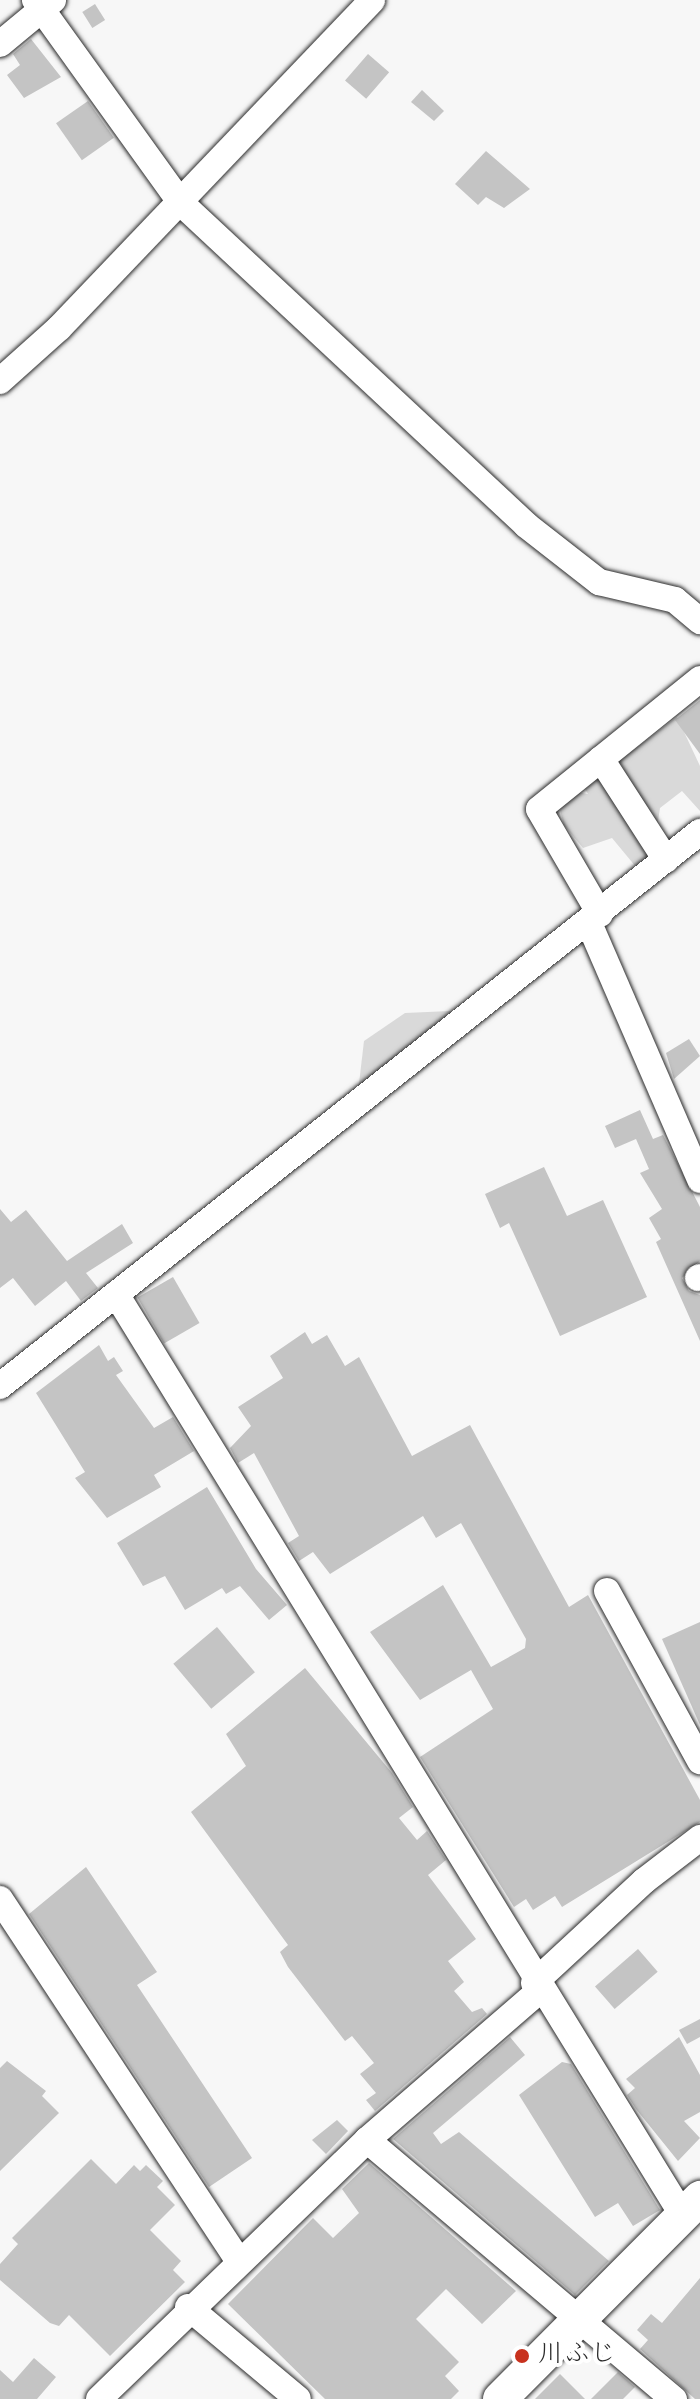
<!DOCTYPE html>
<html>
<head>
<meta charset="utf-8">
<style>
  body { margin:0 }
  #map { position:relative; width:700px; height:2399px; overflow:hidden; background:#f7f7f7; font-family:"Indie Flower","Klee One",sans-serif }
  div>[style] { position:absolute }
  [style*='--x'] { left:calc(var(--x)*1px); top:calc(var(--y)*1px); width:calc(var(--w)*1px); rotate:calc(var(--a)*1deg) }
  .green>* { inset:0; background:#d9d9d9 }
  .building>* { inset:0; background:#c4c4c4; transform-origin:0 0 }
  .roads { filter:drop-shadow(0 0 2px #2b2b2b) drop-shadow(0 0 2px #2b2b2b) }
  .minor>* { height:26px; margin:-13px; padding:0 13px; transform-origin:13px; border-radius:13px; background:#fff }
  .major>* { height:34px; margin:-17px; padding:0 17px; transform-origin:17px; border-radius:17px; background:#fff }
  .dots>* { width:22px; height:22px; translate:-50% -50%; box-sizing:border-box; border:4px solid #fff; border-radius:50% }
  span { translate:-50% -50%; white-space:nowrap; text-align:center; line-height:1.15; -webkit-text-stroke:8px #fff; paint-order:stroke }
  .poi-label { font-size:26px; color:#2b2b2b }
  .left { translate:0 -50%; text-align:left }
</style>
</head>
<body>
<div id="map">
  <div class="green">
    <i style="clip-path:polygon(677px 717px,700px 766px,700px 811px,682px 791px,660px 808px,657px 828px,619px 761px)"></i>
    <i style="clip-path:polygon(598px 775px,653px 857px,641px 873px,612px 838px,583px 848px,564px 825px,560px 810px,569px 791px,588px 794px,581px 782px)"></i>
    <i style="clip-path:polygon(450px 1011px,458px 1022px,358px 1092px,364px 1041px,405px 1013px)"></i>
  </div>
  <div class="building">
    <i style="left:95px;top:4px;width:19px;height:15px;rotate:58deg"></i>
    <i style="clip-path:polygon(31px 39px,61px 77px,24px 98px,7px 75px,20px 65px,13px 54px)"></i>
    <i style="left:368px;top:54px;width:28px;height:35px;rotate:41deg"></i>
    <i style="clip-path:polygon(422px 90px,444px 111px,434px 121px,411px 102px)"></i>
    <i style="left:88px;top:101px;width:45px;height:39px;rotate:55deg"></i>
    <i style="clip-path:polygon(486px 151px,530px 189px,504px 208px,486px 197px,478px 205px,455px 184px)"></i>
    <i style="clip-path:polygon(700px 700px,700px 754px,675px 720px)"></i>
    <i style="clip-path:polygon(689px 1039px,700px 1056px,674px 1079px,666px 1053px)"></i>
    <i style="clip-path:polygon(640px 1110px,653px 1139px,663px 1135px,700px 1207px,700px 1261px,682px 1278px,689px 1291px,700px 1295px,700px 1341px,656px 1242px,661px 1239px,649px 1218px,662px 1209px,640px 1173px,649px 1169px,636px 1139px,615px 1148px,605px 1126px)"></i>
    <i style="clip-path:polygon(544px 1167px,567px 1216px,603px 1200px,647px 1297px,560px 1336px,509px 1223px,500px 1228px,485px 1194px)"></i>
    <i style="clip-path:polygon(0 1209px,11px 1222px,26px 1210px,67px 1261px,122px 1224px,133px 1243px,86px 1273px,98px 1288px,81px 1301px,66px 1281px,35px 1306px,13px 1278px,0 1288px)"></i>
    <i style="left:173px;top:1277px;width:53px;height:41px;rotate:60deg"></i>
    <i style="clip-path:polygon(305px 1332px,312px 1344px,327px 1335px,345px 1366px,359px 1357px,412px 1456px,470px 1425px,569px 1607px,588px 1595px,700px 1800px,700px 1822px,562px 1907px,555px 1896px,533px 1910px,526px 1899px,514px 1907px,420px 1757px,493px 1709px,471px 1670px,420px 1700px,370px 1632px,443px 1585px,491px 1667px,525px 1648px,526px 1639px,461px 1523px,436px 1538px,423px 1516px,330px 1574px,313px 1552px,299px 1561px,288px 1543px,299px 1536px,254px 1453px,238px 1463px,230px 1448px,251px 1426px,238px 1407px,283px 1378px,270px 1356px)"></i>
    <i style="clip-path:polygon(99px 1345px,108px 1361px,114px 1357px,123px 1371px,116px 1375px,154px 1428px,173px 1417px,194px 1451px,154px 1475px,161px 1487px,107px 1518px,75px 1478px,85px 1472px,36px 1393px)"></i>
    <i style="clip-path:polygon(207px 1487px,256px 1569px,287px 1605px,269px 1620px,240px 1586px,226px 1594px,222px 1588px,185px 1610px,165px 1576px,143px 1586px,117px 1543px)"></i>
    <i style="clip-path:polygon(700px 1622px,700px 1725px,662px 1639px)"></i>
    <i style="left:217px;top:1627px;width:59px;height:57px;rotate:50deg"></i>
    <i style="clip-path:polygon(305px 1668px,392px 1773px,413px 1807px,399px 1818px,417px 1840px,427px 1831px,446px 1860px,428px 1875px,476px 1939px,448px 1961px,464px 1982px,454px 1991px,472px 2012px,482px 2008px,487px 2014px,375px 2111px,366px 2100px,376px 2093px,360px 2074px,374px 2063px,352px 2036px,345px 2041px,288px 1967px,280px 1952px,288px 1945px,191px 1812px,246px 1766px,226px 1734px)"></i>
    <i style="clip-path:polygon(86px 1867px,157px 1972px,137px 1985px,252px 2158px,209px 2187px,29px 1914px)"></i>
    <i style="left:638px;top:1949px;width:30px;height:57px;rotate:49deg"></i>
    <i style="clip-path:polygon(700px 2019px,700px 2037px,687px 2044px,679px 2030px)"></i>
    <i style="clip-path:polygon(510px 2037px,525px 2055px,433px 2133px,441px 2144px,459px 2132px,609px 2261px,575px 2295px,393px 2139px)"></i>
    <i style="clip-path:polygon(679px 2037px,700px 2075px,700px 2112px,684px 2121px,700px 2138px,678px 2161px,636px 2109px,627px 2095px,635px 2088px,626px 2079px)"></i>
    <i style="clip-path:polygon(7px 2061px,46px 2091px,42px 2096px,59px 2113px,0 2171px,0 2068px)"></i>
    <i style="clip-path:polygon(562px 2062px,571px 2064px,660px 2210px,633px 2226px,618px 2203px,595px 2217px,519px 2095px)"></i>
    <i style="clip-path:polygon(337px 2120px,348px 2131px,326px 2154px,312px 2140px)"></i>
    <i style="clip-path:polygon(91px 2159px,116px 2184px,134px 2165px,140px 2171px,146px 2165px,163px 2181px,157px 2187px,175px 2205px,150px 2230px,181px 2261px,173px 2270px,185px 2282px,110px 2356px,69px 2315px,59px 2326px,50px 2323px,0 2280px,0 2264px,18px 2244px,12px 2238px)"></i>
    <i style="clip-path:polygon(369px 2163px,516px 2291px,482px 2324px,446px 2289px,416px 2319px,459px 2362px,445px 2376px,459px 2391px,451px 2399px,325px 2399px,228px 2304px,313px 2218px,333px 2238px,359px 2213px,342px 2189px)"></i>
    <i style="clip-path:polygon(700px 2278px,700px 2399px,695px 2399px,640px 2349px,648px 2340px,637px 2330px,651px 2314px,662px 2323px)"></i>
    <i style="clip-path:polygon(34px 2358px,56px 2377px,37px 2399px,0 2399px,0 2370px,13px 2382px)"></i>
    <i style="clip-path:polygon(618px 2372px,635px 2387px,623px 2399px,591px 2399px)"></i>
    <i style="clip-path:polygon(560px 2374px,585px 2399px,535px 2399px)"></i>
  </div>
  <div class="roads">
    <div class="minor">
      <i style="--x:35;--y:0;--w:249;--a:54.3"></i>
      <i style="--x:180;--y:202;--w:473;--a:43"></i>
      <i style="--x:526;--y:525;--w:93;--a:38"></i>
      <i style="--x:599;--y:582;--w:78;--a:13.3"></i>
      <i style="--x:675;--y:600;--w:33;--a:40"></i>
      <i style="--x:0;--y:44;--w:69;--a:-39.7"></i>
      <i style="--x:0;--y:381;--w:79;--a:-41.9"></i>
      <i style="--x:59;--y:328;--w:453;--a:-46.3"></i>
      <i style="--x:601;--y:759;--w:120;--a:57.2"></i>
      <i style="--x:600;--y:914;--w:121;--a:-120.2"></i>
      <i style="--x:539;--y:809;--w:207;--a:-38.9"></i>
      <i style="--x:589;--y:923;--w:280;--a:66.6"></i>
      <i style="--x:698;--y:1278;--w:2;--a:-27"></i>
      <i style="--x:116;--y:1294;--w:1082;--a:58.41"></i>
      <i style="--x:0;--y:1386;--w:893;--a:-38.36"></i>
      <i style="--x:607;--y:1591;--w:194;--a:61.3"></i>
      <i style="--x:0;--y:1899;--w:432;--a:56.6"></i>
      <i style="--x:534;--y:1983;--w:150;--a:-42.8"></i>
      <i style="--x:644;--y:1881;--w:71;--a:-37.5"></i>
      <i style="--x:367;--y:2140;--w:228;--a:-40.9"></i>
      <i style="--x:188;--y:2307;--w:143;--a:39.9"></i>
      <i style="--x:99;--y:2399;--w:373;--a:-44"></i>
      <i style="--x:367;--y:2140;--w:402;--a:40.2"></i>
    </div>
    <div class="major">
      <i style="--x:500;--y:2399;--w:284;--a:-45.1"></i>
    </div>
  </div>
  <div class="dots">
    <i style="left:522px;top:2356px;background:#c8321e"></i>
  </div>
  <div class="poi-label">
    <span class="left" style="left:538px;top:2356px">川ふじ</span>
  </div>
</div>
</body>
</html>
